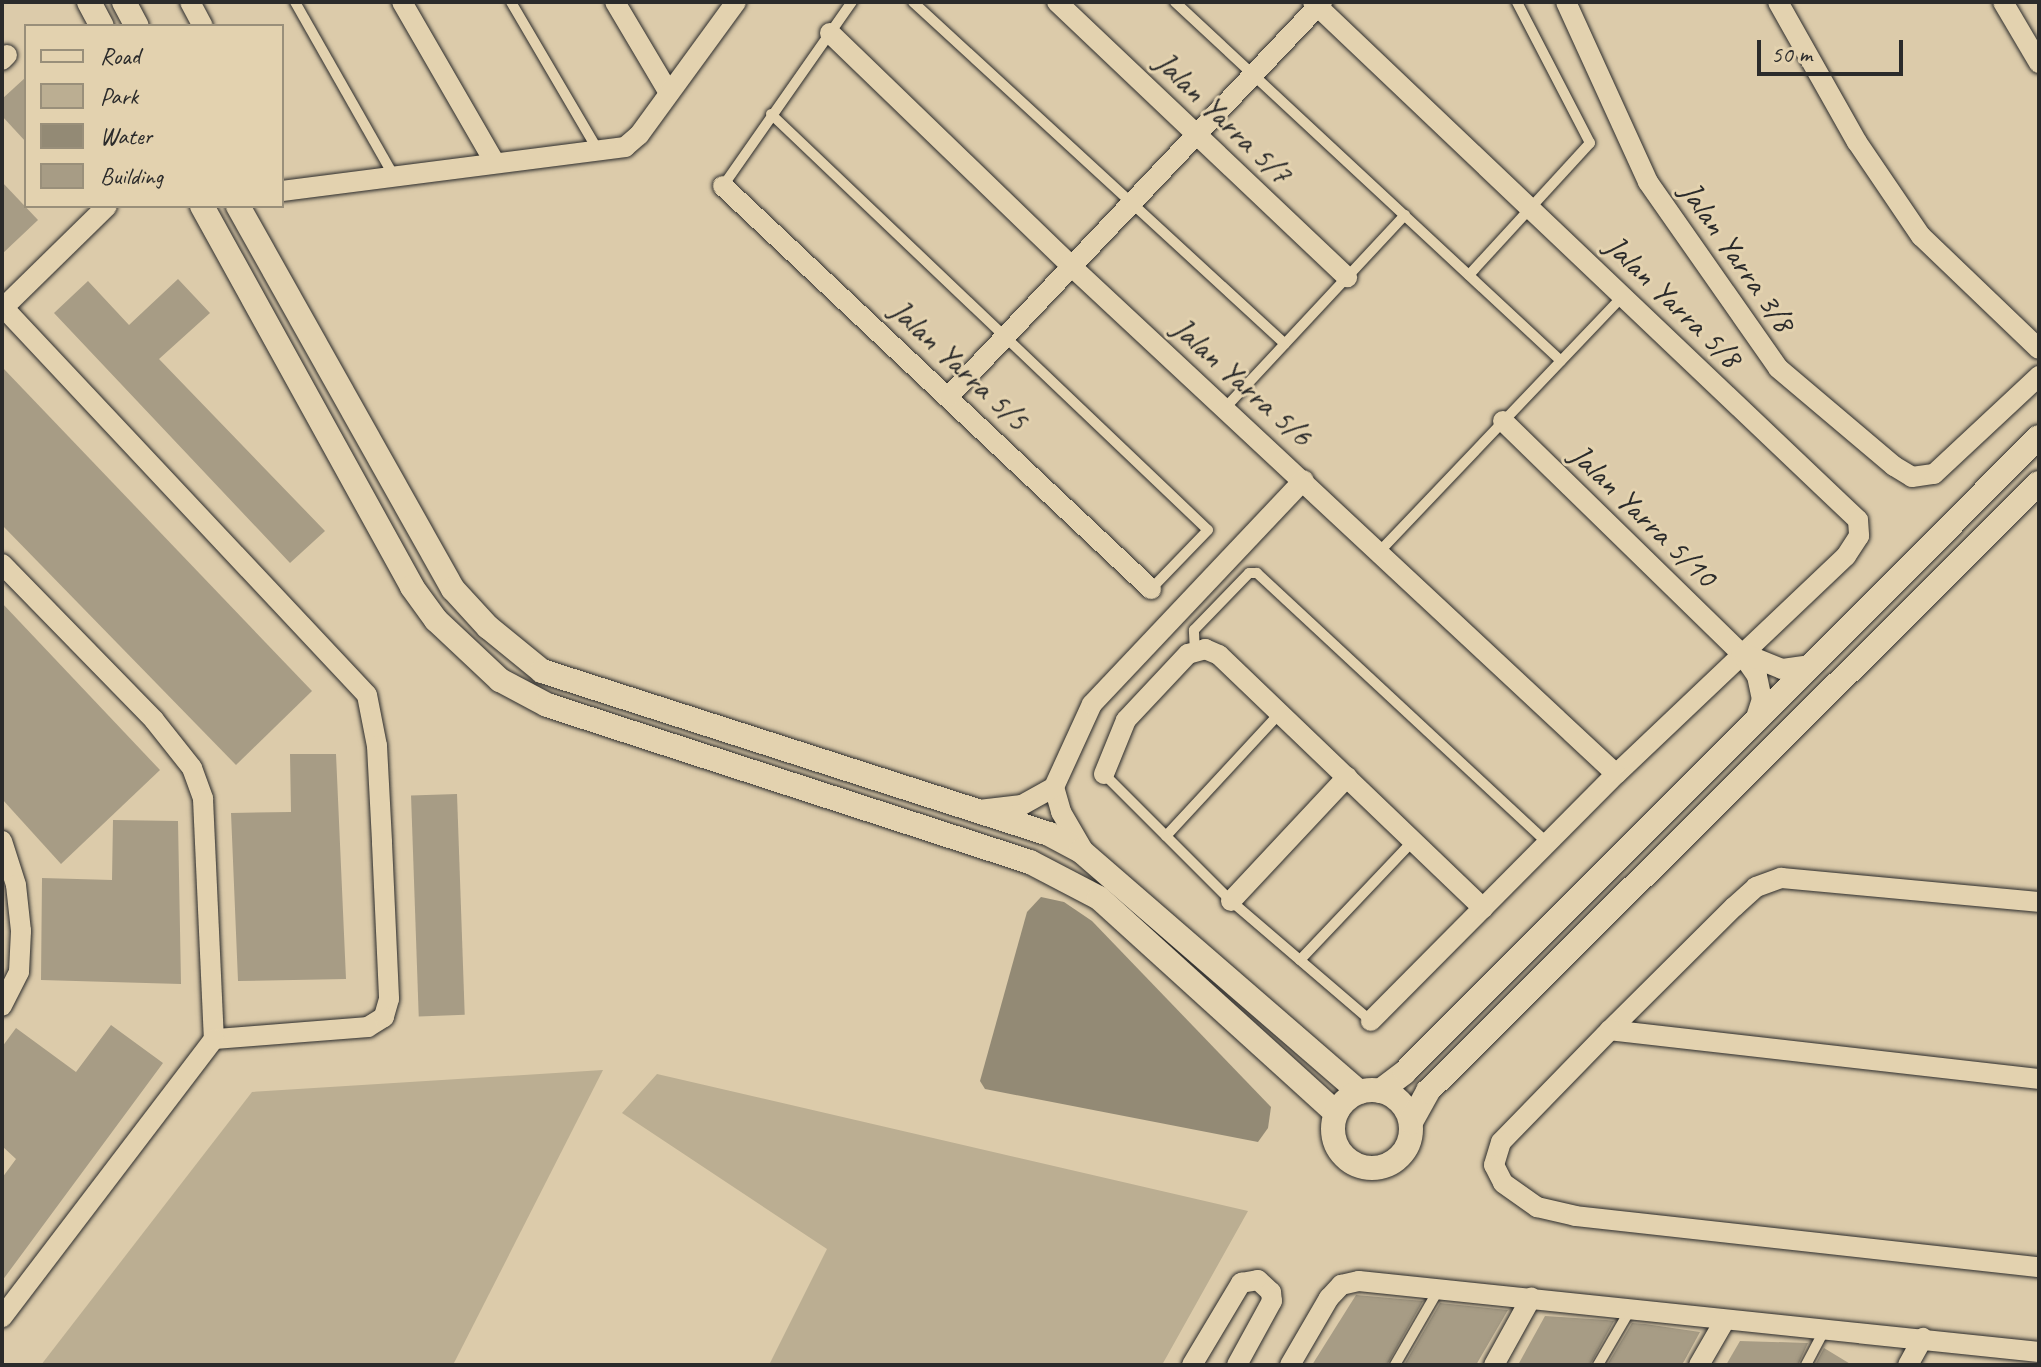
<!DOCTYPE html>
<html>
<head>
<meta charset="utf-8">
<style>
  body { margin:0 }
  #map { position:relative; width:2041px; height:1367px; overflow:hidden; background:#dccbaa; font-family:Caveat,sans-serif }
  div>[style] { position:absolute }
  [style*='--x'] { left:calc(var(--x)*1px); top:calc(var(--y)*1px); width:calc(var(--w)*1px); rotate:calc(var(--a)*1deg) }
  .green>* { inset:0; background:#bbae92 }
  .water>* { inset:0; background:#938a75 }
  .building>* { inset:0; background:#a79c85; transform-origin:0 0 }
  .roads { filter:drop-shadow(0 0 2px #2b2b2b) drop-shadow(0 0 2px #2b2b2b) }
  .service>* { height:10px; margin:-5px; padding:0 5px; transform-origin:5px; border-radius:5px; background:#e3d2af }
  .minor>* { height:20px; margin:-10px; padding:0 10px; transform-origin:10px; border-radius:10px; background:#e3d2af }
  .tertiary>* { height:24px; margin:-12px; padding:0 12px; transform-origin:12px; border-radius:12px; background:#e3d2af }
  .tertiary>.ring { margin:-12px; padding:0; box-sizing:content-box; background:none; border:24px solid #e3d2af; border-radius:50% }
  span { translate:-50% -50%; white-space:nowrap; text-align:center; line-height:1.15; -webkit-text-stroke:6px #e3d2af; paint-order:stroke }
  .street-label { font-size:32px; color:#2b2b2b }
  .frame { position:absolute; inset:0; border:4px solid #2b2b2b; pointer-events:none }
  .legend { position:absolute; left:24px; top:24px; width:260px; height:184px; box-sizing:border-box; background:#e3d2af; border:2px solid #998f7a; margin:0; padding:10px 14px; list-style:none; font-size:24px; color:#2b2b2b }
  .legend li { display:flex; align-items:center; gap:16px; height:40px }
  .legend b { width:40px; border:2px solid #998f7a }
  .scale { position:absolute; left:1757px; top:40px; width:146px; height:36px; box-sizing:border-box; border:4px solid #2b2b2b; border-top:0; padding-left:10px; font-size:24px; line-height:28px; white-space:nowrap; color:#2b2b2b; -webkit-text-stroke:6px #e3d2af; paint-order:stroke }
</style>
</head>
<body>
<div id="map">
  <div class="green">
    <i style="clip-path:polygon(603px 1070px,453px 1365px,41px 1365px,252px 1092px)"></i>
    <i style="clip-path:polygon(657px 1074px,1248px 1211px,1162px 1365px,769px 1365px,827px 1249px,622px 1113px)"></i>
  </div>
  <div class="water">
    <i style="clip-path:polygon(1041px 897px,1064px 902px,1092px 921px,1271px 1107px,1268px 1128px,1258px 1142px,985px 1089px,980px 1081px,1027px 912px)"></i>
  </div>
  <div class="building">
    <i style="clip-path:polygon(26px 77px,26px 142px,2px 116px,2px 99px)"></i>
    <i style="clip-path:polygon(2px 182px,38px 220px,2px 254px)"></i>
    <i style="clip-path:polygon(178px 279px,210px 313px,159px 359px,325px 531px,290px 563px,54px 313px,88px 281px,129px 325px)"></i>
    <i style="clip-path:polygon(2px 367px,312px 691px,236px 765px,2px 525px)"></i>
    <i style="clip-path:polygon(2px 603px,160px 770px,61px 864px,2px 799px)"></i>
    <i style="clip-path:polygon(290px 754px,336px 754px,346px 979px,238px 981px,231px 813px,291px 812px)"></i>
    <i style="left:457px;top:794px;width:221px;height:46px;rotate:88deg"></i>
    <i style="clip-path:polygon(113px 820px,178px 821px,181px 984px,41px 980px,42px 878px,112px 880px)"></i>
    <i style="clip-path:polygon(111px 1025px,163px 1063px,2px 1281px,2px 1178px,16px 1159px,2px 1146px,2px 1047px,16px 1028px,76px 1072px)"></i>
    <i style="clip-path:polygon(1356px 1295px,1423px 1301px,1387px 1365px,1312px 1365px)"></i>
    <i style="clip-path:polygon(1440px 1303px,1508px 1310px,1476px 1365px,1404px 1365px)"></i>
    <i style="clip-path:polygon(1545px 1316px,1606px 1320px,1614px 1321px,1590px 1365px,1518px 1365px)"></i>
    <i style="clip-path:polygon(1632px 1323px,1645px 1324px,1700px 1332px,1682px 1365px,1607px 1365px)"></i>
    <i style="clip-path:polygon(1740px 1341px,1808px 1343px,1798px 1365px,1726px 1365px)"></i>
    <i style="clip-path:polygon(1824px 1348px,1852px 1365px,1815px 1365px)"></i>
  </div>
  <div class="roads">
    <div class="service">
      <i style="--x:295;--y:2;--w:200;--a:60.4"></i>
      <i style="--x:511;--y:2;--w:172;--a:59.6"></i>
      <i style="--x:913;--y:2;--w:505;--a:42.59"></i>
      <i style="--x:1175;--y:2;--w:527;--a:42.92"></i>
      <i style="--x:771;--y:114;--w:603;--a:43.59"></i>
      <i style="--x:1208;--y:530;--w:82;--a:134"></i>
      <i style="--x:723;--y:186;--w:225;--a:-55"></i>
      <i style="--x:1469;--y:275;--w:179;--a:-47.5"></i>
      <i style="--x:1590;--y:143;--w:159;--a:-117.4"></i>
      <i style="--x:1225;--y:408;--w:264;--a:-47"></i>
      <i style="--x:1380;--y:551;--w:352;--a:-46.4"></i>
      <i style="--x:1195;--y:652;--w:22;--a:-93"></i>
      <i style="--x:1194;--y:630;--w:79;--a:-46"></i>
      <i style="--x:1249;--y:573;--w:8;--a:0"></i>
      <i style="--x:1257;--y:573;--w:397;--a:42.9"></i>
      <i style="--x:1104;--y:774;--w:180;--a:45"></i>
      <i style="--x:1231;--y:901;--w:184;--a:40.6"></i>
      <i style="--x:1166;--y:836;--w:168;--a:-47.2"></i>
      <i style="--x:1300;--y:960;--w:164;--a:-46.5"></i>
      <i style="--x:1395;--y:1365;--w:90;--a:-60"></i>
      <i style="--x:1598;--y:1365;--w:64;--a:-59.8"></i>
      <i style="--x:1806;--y:1365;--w:41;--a:-62.2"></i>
    </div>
    <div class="minor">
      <i style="--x:190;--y:2;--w:27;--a:62"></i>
      <i style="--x:402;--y:2;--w:186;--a:60"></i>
      <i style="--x:615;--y:2;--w:106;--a:59.3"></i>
      <i style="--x:1057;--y:2;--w:400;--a:43.5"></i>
      <i style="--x:1313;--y:2;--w:752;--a:43.55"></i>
      <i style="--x:1858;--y:520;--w:16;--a:86"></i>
      <i style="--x:1859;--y:536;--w:24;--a:123"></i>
      <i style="--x:1846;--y:556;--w:317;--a:136.5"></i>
      <i style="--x:1616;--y:774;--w:348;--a:134.8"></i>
      <i style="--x:1566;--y:2;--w:198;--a:65.5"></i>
      <i style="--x:1648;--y:182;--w:227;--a:55"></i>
      <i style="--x:1778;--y:368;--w:152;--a:40.2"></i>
      <i style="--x:1894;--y:466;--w:21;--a:31"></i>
      <i style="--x:1912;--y:477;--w:22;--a:-8"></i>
      <i style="--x:1934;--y:474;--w:144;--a:-43"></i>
      <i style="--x:1778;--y:2;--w:161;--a:60.6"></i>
      <i style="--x:1857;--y:142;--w:114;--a:55.8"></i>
      <i style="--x:1921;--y:236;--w:163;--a:43.8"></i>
      <i style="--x:2003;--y:2;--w:71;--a:59.5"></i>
      <i style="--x:830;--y:33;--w:334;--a:44"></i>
      <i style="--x:1070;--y:265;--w:746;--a:42.99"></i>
      <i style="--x:2;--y:60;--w:7;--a:-45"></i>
      <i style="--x:723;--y:186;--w:588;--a:43.28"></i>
      <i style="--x:282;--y:191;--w:346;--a:-7.3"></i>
      <i style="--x:625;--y:147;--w:18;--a:-41"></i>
      <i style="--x:639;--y:135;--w:165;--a:-53.9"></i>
      <i style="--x:2;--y:306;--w:533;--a:46.82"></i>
      <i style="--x:367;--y:695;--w:52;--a:78.9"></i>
      <i style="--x:377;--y:746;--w:97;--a:87"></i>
      <i style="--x:382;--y:843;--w:156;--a:87.4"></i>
      <i style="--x:389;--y:999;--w:19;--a:106"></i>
      <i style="--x:384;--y:1017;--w:19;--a:148"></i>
      <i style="--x:368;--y:1027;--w:154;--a:175.5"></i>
      <i style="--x:4;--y:307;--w:144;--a:-44.4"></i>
      <i style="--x:949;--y:396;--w:543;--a:-46.57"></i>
      <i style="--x:1503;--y:421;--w:332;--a:44.3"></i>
      <i style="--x:1741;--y:653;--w:28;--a:55"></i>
      <i style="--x:1757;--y:676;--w:24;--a:78"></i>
      <i style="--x:1762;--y:699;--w:25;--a:108"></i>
      <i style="--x:2;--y:564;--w:218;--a:45.7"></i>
      <i style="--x:154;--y:720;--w:61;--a:51.6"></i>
      <i style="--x:192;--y:768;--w:33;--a:70"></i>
      <i style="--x:203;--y:799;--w:240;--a:87.4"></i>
      <i style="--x:214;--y:1039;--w:350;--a:127.3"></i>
      <i style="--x:1745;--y:654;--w:40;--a:22"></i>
      <i style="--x:1782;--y:669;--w:30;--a:-8"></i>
      <i style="--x:1104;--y:774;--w:58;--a:-67.8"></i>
      <i style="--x:1126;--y:720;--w:91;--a:-46.8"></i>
      <i style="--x:1188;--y:654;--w:18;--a:-16"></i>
      <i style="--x:1205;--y:649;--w:15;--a:23"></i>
      <i style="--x:1219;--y:655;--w:366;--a:43.8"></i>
      <i style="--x:1054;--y:787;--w:26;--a:74"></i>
      <i style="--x:1061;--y:812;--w:50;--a:59.8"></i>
      <i style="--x:979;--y:810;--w:43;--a:-6.6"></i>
      <i style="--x:1022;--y:805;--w:37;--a:-29"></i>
      <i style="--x:1054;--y:787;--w:91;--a:-65.4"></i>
      <i style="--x:1092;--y:704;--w:308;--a:-46.6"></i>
      <i style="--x:2;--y:841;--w:46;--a:72.3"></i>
      <i style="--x:16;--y:885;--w:46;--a:83.8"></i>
      <i style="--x:21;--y:931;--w:41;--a:92.8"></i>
      <i style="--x:19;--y:972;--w:38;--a:117"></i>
      <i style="--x:1231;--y:901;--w:170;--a:-46.9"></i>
      <i style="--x:1610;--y:1030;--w:175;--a:-44.8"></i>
      <i style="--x:1734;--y:907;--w:30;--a:-42"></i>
      <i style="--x:1756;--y:887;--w:27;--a:-20"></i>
      <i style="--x:1781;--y:878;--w:259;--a:5.3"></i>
      <i style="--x:2039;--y:1079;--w:432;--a:-173.5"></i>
      <i style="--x:1610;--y:1030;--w:156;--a:134.2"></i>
      <i style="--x:1501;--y:1142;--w:24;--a:107"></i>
      <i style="--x:1494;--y:1165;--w:20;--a:63"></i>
      <i style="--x:1503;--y:1183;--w:42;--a:35.2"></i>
      <i style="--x:1537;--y:1207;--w:39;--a:13"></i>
      <i style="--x:1575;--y:1216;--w:467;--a:6.3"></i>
      <i style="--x:1192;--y:1365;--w:96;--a:-59.1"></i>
      <i style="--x:1241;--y:1283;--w:17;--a:-10"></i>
      <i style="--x:1258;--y:1280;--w:18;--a:43"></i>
      <i style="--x:1271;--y:1292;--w:9;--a:84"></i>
      <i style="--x:1272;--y:1301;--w:73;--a:118.7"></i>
      <i style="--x:1290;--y:1365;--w:78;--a:-59.8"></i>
      <i style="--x:1329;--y:1298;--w:18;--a:-47"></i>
      <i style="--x:1341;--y:1285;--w:18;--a:-13"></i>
      <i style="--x:1359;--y:1281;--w:684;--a:5.96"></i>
      <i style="--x:1494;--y:1365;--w:77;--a:-61.1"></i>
      <i style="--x:1699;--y:1365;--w:52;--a:-60"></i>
      <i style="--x:1908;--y:1365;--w:31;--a:-61"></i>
    </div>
    <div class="tertiary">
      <i style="--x:89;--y:2;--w:27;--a:62"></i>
      <i style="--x:124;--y:2;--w:27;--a:62"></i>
      <i style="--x:202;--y:206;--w:435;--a:61.1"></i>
      <i style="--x:412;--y:587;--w:41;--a:54"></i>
      <i style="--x:436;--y:620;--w:88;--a:43.2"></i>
      <i style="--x:500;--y:680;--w:53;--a:28"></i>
      <i style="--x:547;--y:705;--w:508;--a:18.01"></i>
      <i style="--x:1030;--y:862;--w:78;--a:27.6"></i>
      <i style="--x:1099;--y:898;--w:320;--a:42.2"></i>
      <i style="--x:238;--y:206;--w:439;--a:60.7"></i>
      <i style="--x:453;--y:589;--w:52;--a:47.4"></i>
      <i style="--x:488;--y:627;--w:70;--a:39.2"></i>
      <i style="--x:542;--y:671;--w:533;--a:17.82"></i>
      <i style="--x:1049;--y:834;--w:36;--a:28"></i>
      <i style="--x:1081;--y:851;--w:368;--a:40.9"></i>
      <i class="ring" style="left:1333px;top:1090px;width:54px;height:54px"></i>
      <i style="--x:1380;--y:1091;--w:31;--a:-37"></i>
      <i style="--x:1405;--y:1072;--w:897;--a:-45.05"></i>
      <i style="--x:1411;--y:1122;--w:35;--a:-61"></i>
      <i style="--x:1428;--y:1091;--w:862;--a:-44.86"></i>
    </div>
  </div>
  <div class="street-label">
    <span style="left:1223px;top:118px;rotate:44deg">Jalan Yarra 5/7</span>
    <span style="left:1737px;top:257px;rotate:55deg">Jalan Yarra 3/8</span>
    <span style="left:1673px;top:302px;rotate:44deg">Jalan Yarra 5/8</span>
    <span style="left:959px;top:365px;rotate:43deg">Jalan Yarra 5/5</span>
    <span style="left:1242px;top:382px;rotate:42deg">Jalan Yarra 5/6</span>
    <span style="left:1643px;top:516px;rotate:44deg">Jalan Yarra 5/10</span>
  </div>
  <div class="frame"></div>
  <ul class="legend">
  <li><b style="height:10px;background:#e3d2af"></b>Road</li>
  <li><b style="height:22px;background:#bbae92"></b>Park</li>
  <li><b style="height:22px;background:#938a75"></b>Water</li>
  <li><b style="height:22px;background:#a79c85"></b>Building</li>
  </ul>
  <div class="scale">50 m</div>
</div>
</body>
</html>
